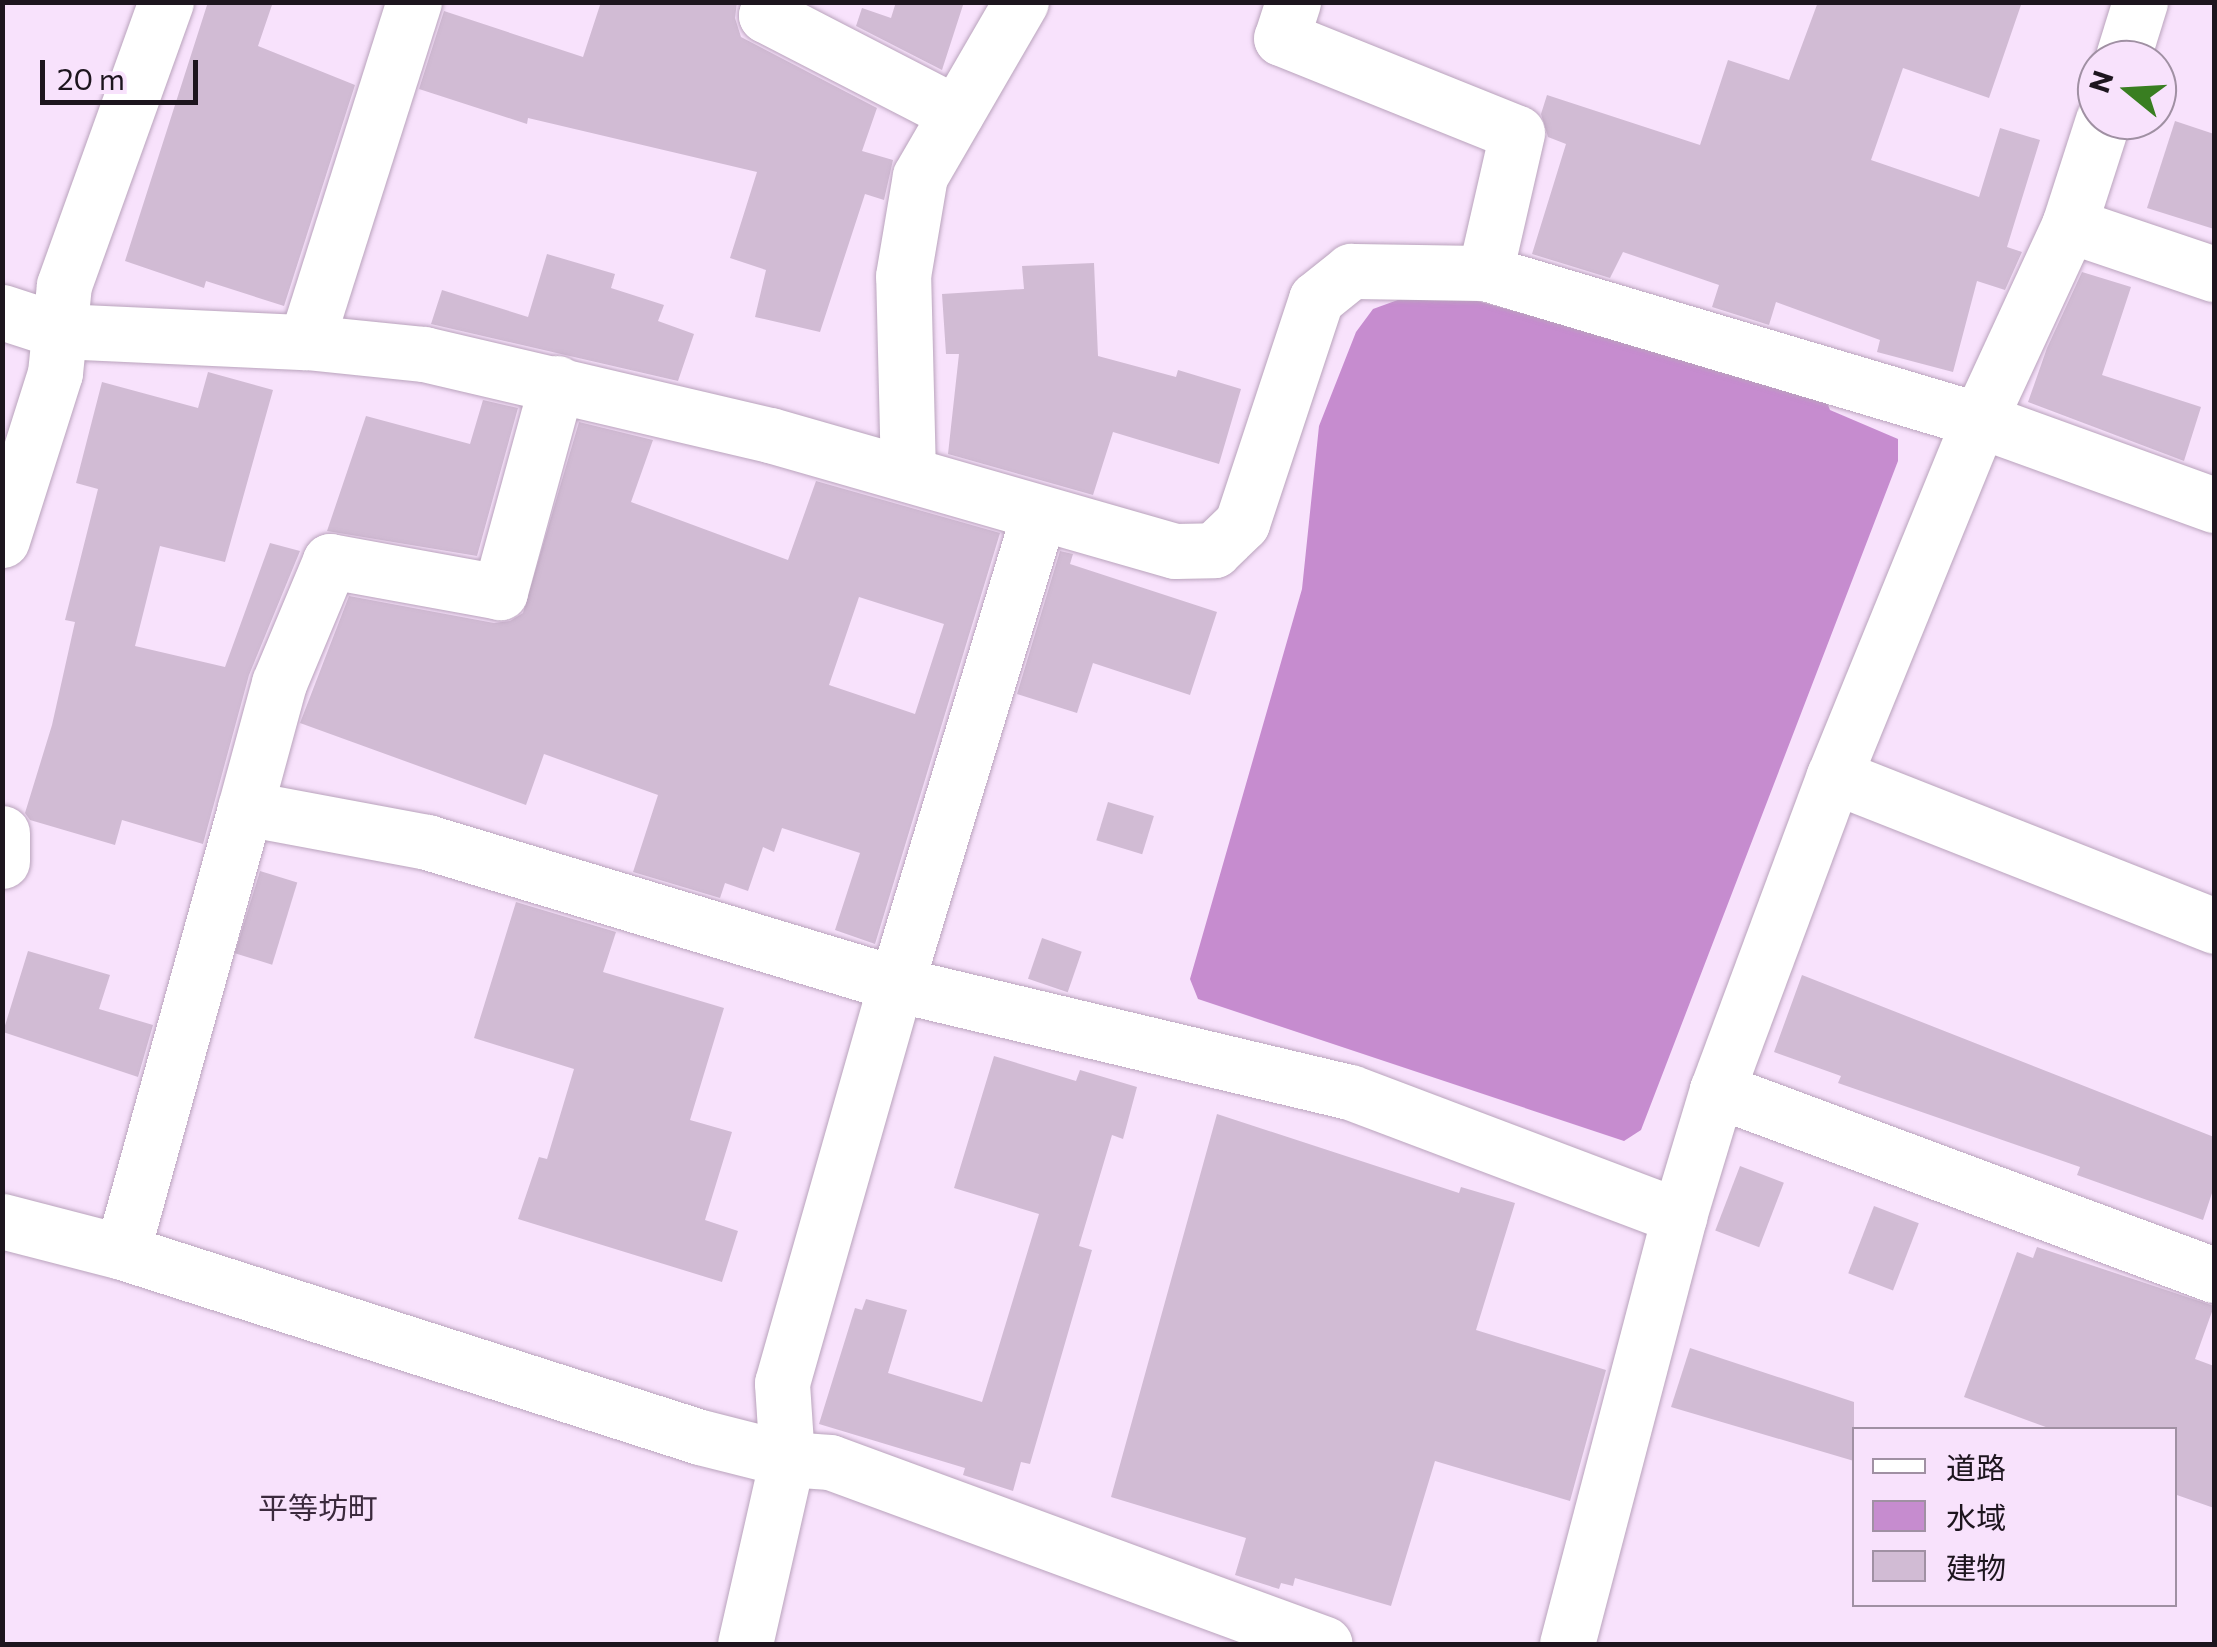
<!DOCTYPE html>
<html>
<head>
<meta charset="utf-8">
<style>
  body { margin:0 }
  #map { position:relative; width:2217px; height:1647px; overflow:hidden; background:#f8e2fc; font-family:Commissioner,"Noto Sans JP",sans-serif }
  div>[style] { position:absolute }
  [style*='--x'] { left:calc(var(--x)*1px); top:calc(var(--y)*1px); width:calc(var(--w)*1px); rotate:calc(var(--a)*1deg) }
  .water>* { inset:0; background:#c68ccf }
  .building>* { inset:0; background:#d1bbd4; transform-origin:0 0 }
  .roads { filter:drop-shadow(0 0 2px #b9a3bc) drop-shadow(0 0 2px #b9a3bc) }
  .minor>* { height:55px; margin:-27.5px; padding:0 27.5px; transform-origin:27.5px; border-radius:27.5px; background:#fff }
  span { translate:-50% -50%; white-space:nowrap; text-align:center; line-height:1.15; -webkit-text-stroke:8px #f8e2fc; paint-order:stroke }
  .neighbourhood-label { font-size:30px; color:#3b2a3d }
  .frame { position:absolute; inset:0; border:5px solid #1d151e; pointer-events:none }
  .legend { position:absolute; left:1852px; top:1427px; width:325px; height:180px; box-sizing:border-box; background:#f8e2fc; border:2px solid #a090a3; margin:0; padding:12px 18px; list-style:none; font-size:30px; color:#1d151e }
  .legend li { display:flex; align-items:center; gap:20px; height:50px }
  .legend b { width:50px; border:2px solid #a090a3 }
  .north { position:absolute; left:2077px; top:40px; width:100px; height:100px; box-sizing:border-box; background:#f8e2fc; border:2px solid #a090a3; border-radius:50%; rotate:288deg; font-size:28px; font-weight:700; line-height:40px; text-align:center; color:#1d151e }
  .north::after { content:''; display:block; margin:auto; width:35px; height:45px; background:#397e21; clip-path:polygon(50% 0,100% 100%,50% 72%,0 100%) }
  .scale { position:absolute; left:40px; top:60px; width:158px; height:45px; box-sizing:border-box; border:5px solid #1d151e; border-top:0; padding-left:12px; font-size:30px; line-height:35px; white-space:nowrap; color:#1d151e; -webkit-text-stroke:8px #f8e2fc; paint-order:stroke }
</style>
</head>
<body>
<div id="map">
  <div class="water">
    <i style="clip-path:polygon(1417px 293px,1455px 295px,1824px 395px,1830px 410px,1898px 439px,1898px 461px,1641px 1130px,1624px 1141px,1198px 999px,1190px 979px,1302px 589px,1319px 426px,1356px 332px,1373px 309px)"></i>
  </div>
  <div class="building">
    <i style="clip-path:polygon(208px 2px,273px 2px,258px 46px,355px 85px,284px 306px,206px 281px,204px 288px,125px 261px)"></i>
    <i style="clip-path:polygon(601px 2px,737px 2px,735px 18px,741px 37px,877px 108px,862px 151px,893px 160px,884px 200px,865px 194px,820px 332px,755px 317px,766px 270px,730px 258px,757px 172px,528px 118px,527px 124px,419px 89px,444px 11px,583px 57px)"></i>
    <i style="clip-path:polygon(896px 2px,964px 2px,942px 70px,856px 26px,862px 8px,891px 18px)"></i>
    <i style="clip-path:polygon(1818px 2px,2022px 2px,1989px 98px,1903px 68px,1871px 160px,1979px 197px,2000px 128px,2040px 140px,2007px 247px,2022px 252px,2005px 290px,1977px 281px,1953px 372px,1877px 352px,1880px 340px,1776px 302px,1769px 325px,1712px 307px,1719px 285px,1623px 252px,1610px 278px,1532px 254px,1566px 144px,1548px 137px,1541px 114px,1547px 95px,1700px 145px,1728px 60px,1789px 80px)"></i>
    <i style="clip-path:polygon(2175px 121px,2214px 134px,2214px 229px,2147px 208px)"></i>
    <i style="clip-path:polygon(547px 254px,615px 274px,611px 288px,664px 305px,658px 321px,694px 334px,678px 381px,431px 324px,442px 290px,528px 317px)"></i>
    <i style="clip-path:polygon(1094px 263px,1098px 356px,1176px 377px,1178px 370px,1241px 389px,1219px 464px,1113px 432px,1093px 495px,948px 454px,959px 354px,946px 354px,942px 294px,1024px 289px,1022px 266px)"></i>
    <i style="clip-path:polygon(2082px 272px,2131px 287px,2102px 375px,2201px 407px,2184px 461px,2028px 402px,2047px 348px)"></i>
    <i style="clip-path:polygon(208px 372px,273px 390px,225px 562px,160px 546px,135px 646px,225px 667px,270px 543px,300px 551px,249px 675px,203px 844px,122px 820px,115px 845px,30px 820px,25px 813px,52px 725px,75px 622px,65px 620px,98px 489px,76px 483px,102px 382px,198px 408px)"></i>
    <i style="clip-path:polygon(483px 400px,518px 408px,477px 556px,327px 531px,366px 416px,470px 444px)"></i>
    <i style="clip-path:polygon(evenodd,579px 422px,653px 440px,631px 502px,788px 560px,816px 481px,1000px 533px,875px 944px,835px 930px,860px 853px,782px 828px,774px 852px,763px 847px,748px 891px,725px 883px,720px 898px,633px 872px,658px 795px,544px 754px,526px 805px,300px 723px,349px 596px,494px 623px,510px 621px,523px 613px,579px 422px,859px 597px,944px 624px,915px 714px,829px 685px,859px 597px)"></i>
    <i style="clip-path:polygon(1060px 551px,1073px 554px,1070px 564px,1217px 612px,1190px 695px,1093px 663px,1077px 713px,1017px 694px)"></i>
    <i style="left:1108px;top:802px;width:48px;height:40px;rotate:17deg"></i>
    <i style="left:260px;top:871px;width:39px;height:86px;rotate:17deg"></i>
    <i style="clip-path:polygon(516px 902px,616px 932px,603px 972px,724px 1008px,690px 1120px,732px 1132px,705px 1220px,738px 1231px,722px 1282px,518px 1219px,539px 1157px,547px 1159px,574px 1069px,474px 1038px)"></i>
    <i style="left:1042px;top:938px;width:42px;height:43px;rotate:19deg"></i>
    <i style="clip-path:polygon(28px 951px,110px 975px,99px 1009px,153px 1025px,138px 1077px,3px 1032px)"></i>
    <i style="clip-path:polygon(1802px 975px,2214px 1137px,2214px 1187px,2203px 1220px,2077px 1175px,2080px 1167px,1838px 1083px,1841px 1076px,1774px 1052px)"></i>
    <i style="clip-path:polygon(994px 1056px,1076px 1081px,1080px 1070px,1137px 1087px,1123px 1139px,1112px 1135px,1079px 1246px,1092px 1250px,1030px 1464px,1021px 1462px,1013px 1491px,963px 1475px,965px 1468px,819px 1424px,855px 1308px,862px 1310px,866px 1299px,907px 1310px,888px 1373px,982px 1402px,1039px 1214px,954px 1188px)"></i>
    <i style="clip-path:polygon(1217px 1114px,1459px 1193px,1461px 1187px,1515px 1203px,1476px 1330px,1606px 1370px,1570px 1501px,1435px 1461px,1391px 1606px,1295px 1578px,1293px 1586px,1281px 1583px,1279px 1589px,1235px 1575px,1246px 1538px,1111px 1497px)"></i>
    <i style="left:1740px;top:1166px;width:47px;height:69px;rotate:21deg"></i>
    <i style="left:1874px;top:1206px;width:48px;height:72px;rotate:21deg"></i>
    <i style="clip-path:polygon(2037px 1247px,2214px 1306px,2195px 1359px,2214px 1366px,2214px 1508px,2174px 1494px,2174px 1430px,2054px 1430px,1964px 1397px,2017px 1252px,2033px 1258px)"></i>
    <i style="clip-path:polygon(1690px 1348px,1854px 1402px,1854px 1461px,1671px 1407px)"></i>
  </div>
  <div class="roads">
    <div class="minor">
      <i style="--x:771;--y:2;--w:14;--a:111"></i>
      <i style="--x:766;--y:15;--w:214;--a:27.3"></i>
      <i style="--x:1293;--y:2;--w:38;--a:108"></i>
      <i style="--x:1281;--y:38;--w:254;--a:21.9"></i>
      <i style="--x:1517;--y:133;--w:144;--a:102.9"></i>
      <i style="--x:2122;--y:60;--w:61;--a:-72.8"></i>
      <i style="--x:2069;--y:225;--w:153;--a:18.7"></i>
      <i style="--x:2;--y:312;--w:61;--a:18.1"></i>
      <i style="--x:60;--y:331;--w:246;--a:2.6"></i>
      <i style="--x:306;--y:342;--w:119;--a:5.8"></i>
      <i style="--x:424;--y:354;--w:355;--a:13.2"></i>
      <i style="--x:770;--y:435;--w:421;--a:16"></i>
      <i style="--x:1175;--y:551;--w:39;--a:-1"></i>
      <i style="--x:1214;--y:550;--w:39;--a:-44"></i>
      <i style="--x:1242;--y:523;--w:236;--a:-71.7"></i>
      <i style="--x:1316;--y:299;--w:45;--a:-38.7"></i>
      <i style="--x:1351;--y:271;--w:134;--a:0.9"></i>
      <i style="--x:1485;--y:273;--w:515;--a:16.57"></i>
      <i style="--x:1979;--y:420;--w:250;--a:19.9"></i>
      <i style="--x:306;--y:342;--w:357;--a:-72.4"></i>
      <i style="--x:557;--y:383;--w:217;--a:105.3"></i>
      <i style="--x:500;--y:592;--w:173;--a:-169.7"></i>
      <i style="--x:330;--y:561;--w:132;--a:112.7"></i>
      <i style="--x:279;--y:683;--w:130;--a:105.2"></i>
      <i style="--x:245;--y:808;--w:185;--a:10.6"></i>
      <i style="--x:427;--y:842;--w:490;--a:16.8"></i>
      <i style="--x:896;--y:984;--w:467;--a:13.4"></i>
      <i style="--x:1350;--y:1092;--w:352;--a:20.7"></i>
      <i style="--x:908;--y:474;--w:198;--a:-91.4"></i>
      <i style="--x:903;--y:276;--w:101;--a:-80.4"></i>
      <i style="--x:920;--y:176;--w:201;--a:-59.9"></i>
      <i style="--x:2;--y:540;--w:175;--a:-72.4"></i>
      <i style="--x:55;--y:373;--w:88;--a:-84.2"></i>
      <i style="--x:64;--y:285;--w:301;--a:-70.2"></i>
      <i style="--x:1834;--y:776;--w:409;--a:21.5"></i>
      <i style="--x:2;--y:833;--w:28;--a:90"></i>
      <i style="--x:1717;--y:1090;--w:530;--a:20.42"></i>
      <i style="--x:2;--y:1221;--w:124;--a:14.5"></i>
      <i style="--x:122;--y:1252;--w:607;--a:17.75"></i>
      <i style="--x:700;--y:1437;--w:90;--a:14.2"></i>
      <i style="--x:787;--y:1459;--w:43;--a:4"></i>
      <i style="--x:830;--y:1462;--w:527;--a:20.19"></i>
      <i style="--x:122;--y:1252;--w:461;--a:-74.5"></i>
      <i style="--x:745;--y:1644;--w:190;--a:-77.2"></i>
      <i style="--x:787;--y:1459;--w:76;--a:-93.8"></i>
      <i style="--x:782;--y:1383;--w:415;--a:-74.1"></i>
      <i style="--x:896;--y:984;--w:492;--a:-73.1"></i>
      <i style="--x:1567;--y:1644;--w:442;--a:-75.3"></i>
      <i style="--x:1679;--y:1216;--w:132;--a:-73.2"></i>
      <i style="--x:1717;--y:1090;--w:335;--a:-69.6"></i>
      <i style="--x:1834;--y:776;--w:384;--a:-67.8"></i>
      <i style="--x:1979;--y:420;--w:215;--a:-65.2"></i>
      <i style="--x:2069;--y:225;--w:110;--a:-72.1"></i>
    </div>
  </div>
  <div class="neighbourhood-label">
    <span style="left:318px;top:1507px">平等坊町</span>
  </div>
  <div class="frame"></div>
  <ul class="legend">
  <li><b style="height:12px;background:#fff"></b>道路</li>
  <li><b style="height:28px;background:#c68ccf"></b>水域</li>
  <li><b style="height:28px;background:#d1bbd4"></b>建物</li>
  </ul>
  <div class="north">N</div>
  <div class="scale">20 m</div>
</div>
</body>
</html>
